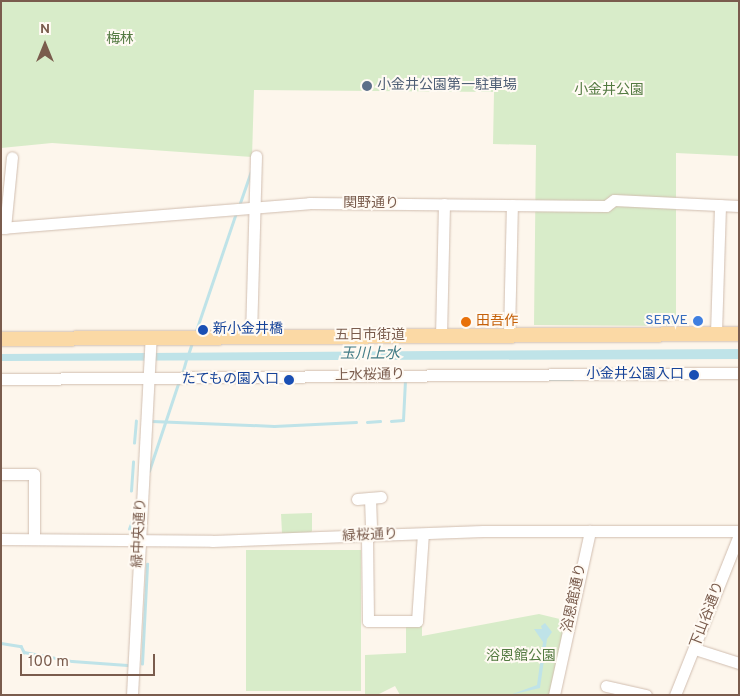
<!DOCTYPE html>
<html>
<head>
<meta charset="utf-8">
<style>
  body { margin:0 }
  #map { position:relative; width:740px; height:696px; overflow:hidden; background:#fdf6ec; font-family:Overpass,"Noto Sans JP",sans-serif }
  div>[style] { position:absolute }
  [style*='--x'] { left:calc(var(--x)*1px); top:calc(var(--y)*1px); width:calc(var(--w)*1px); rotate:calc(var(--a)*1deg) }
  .green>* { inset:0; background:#d8ecc9; transform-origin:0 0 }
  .water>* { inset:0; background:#bfe3e8 }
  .stream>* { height:2.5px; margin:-1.25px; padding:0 1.25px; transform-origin:1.25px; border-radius:1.25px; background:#bfe3e8 }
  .roads { filter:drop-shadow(0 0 1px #d1beb0) drop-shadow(0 0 1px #d1beb0) }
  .minor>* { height:11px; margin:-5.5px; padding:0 5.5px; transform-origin:5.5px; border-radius:5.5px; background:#fff }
  .major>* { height:14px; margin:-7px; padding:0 7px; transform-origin:7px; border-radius:7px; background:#fbd9a5 }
  .dots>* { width:14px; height:14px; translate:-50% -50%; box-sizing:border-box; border:2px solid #fffaf3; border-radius:50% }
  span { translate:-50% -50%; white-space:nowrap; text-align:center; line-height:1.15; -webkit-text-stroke:4px #fffaf3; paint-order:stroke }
  .park-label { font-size:14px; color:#537a41 }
  .service-label { font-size:14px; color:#4e5e75 }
  .left { translate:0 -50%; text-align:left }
  .street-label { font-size:14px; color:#7a5c4d }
  .shop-label { font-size:14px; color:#366cbe }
  .right { translate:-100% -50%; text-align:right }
  .food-label { font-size:14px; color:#c56008 }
  .transit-label { font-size:14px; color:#164399 }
  .water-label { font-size:15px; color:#437c86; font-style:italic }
  .frame { position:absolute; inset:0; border:2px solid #7a5c4d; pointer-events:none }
  .north { position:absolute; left:20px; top:20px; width:50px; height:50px; -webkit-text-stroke:4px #fffaf3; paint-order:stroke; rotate:0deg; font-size:14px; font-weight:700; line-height:20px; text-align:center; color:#7a5c4d }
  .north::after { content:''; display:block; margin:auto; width:18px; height:22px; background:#7a5c4d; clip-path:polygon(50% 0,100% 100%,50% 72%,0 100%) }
  .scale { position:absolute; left:20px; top:654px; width:135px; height:22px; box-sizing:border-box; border:2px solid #7a5c4d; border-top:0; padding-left:6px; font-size:15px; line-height:18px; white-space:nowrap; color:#7a5c4d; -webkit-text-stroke:4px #fffaf3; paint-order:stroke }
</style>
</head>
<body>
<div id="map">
  <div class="green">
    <i style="clip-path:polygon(1px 1px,739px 1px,739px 156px,676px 153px,676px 326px,534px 325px,536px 145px,493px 144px,494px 92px,254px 90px,252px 157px,52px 143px,1px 148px)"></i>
    <i style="clip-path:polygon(312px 513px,312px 531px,309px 535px,282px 533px,281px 514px)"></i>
    <i style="left:361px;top:550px;width:141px;height:115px;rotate:90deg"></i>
    <i style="clip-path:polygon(539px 614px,568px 621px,552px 695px,400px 695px,395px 686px,377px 695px,365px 695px,365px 655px,406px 653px,406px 627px,422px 625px,422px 636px)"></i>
  </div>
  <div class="water">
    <i style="clip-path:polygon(739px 349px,739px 359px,1px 361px,1px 354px)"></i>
    <i style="clip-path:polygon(545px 623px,552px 632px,547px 639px,540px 688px,510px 695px,537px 685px,543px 642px,534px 629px,542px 629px,541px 626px)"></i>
  </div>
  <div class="stream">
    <i style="--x:239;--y:206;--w:37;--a:-71"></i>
    <i style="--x:195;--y:334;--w:128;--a:-71.3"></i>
    <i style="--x:188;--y:355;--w:13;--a:-72"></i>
    <i style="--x:182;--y:374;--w:15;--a:-74"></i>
    <i style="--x:550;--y:380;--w:23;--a:0"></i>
    <i style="--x:152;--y:421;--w:122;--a:2.3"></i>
    <i style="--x:274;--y:426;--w:82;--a:-2.8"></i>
    <i style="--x:391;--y:421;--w:12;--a:-5"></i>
    <i style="--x:403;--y:420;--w:40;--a:-87.1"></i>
    <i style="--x:367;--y:422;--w:13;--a:-4"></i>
    <i style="--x:134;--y:443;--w:22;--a:-85"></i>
    <i style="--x:149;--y:471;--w:95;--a:-71.6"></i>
    <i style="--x:131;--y:491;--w:29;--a:-86"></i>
    <i style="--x:129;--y:529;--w:23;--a:-70"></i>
    <i style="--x:1;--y:643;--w:20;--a:9"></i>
    <i style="--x:21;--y:646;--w:7;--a:63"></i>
    <i style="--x:24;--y:652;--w:49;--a:10.6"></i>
    <i style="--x:72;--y:661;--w:55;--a:4.2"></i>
    <i style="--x:142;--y:664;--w:100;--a:-87.1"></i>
  </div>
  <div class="roads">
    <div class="minor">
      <i style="--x:1;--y:228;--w:309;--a:-4.6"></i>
      <i style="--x:309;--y:203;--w:297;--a:0.6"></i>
      <i style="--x:606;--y:206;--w:10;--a:-37"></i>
      <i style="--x:614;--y:200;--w:125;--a:2.7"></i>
      <i style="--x:5;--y:228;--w:71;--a:-84.4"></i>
      <i style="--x:716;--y:333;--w:128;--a:-88.2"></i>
      <i style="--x:509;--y:334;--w:129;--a:-88.7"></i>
      <i style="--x:251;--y:335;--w:179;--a:-88.4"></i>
      <i style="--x:441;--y:336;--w:132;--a:-88.7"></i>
      <i style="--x:1;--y:379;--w:738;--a:-0.47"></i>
      <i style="--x:1;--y:474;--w:33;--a:0"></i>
      <i style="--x:34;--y:474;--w:65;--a:90"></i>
      <i style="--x:370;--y:498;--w:38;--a:88"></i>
      <i style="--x:357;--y:499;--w:24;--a:-5"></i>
      <i style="--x:367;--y:537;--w:84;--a:89.3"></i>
      <i style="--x:368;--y:621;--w:49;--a:0"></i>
      <i style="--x:417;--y:621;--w:87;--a:-86.1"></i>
      <i style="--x:1;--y:539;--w:211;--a:0.5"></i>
      <i style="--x:212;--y:541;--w:271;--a:-2.1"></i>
      <i style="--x:483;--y:531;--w:256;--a:0"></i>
      <i style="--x:695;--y:649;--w:46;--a:17.7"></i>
      <i style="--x:606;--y:686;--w:41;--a:12.7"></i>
      <i style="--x:132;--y:695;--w:359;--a:-87"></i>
      <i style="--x:554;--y:695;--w:168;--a:-77.6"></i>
      <i style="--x:675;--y:695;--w:172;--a:-68.2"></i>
    </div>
    <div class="major">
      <i style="--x:1;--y:339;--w:738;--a:-0.39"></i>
    </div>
  </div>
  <div class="dots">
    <i style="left:367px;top:86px;background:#5c6f8a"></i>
    <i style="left:698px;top:321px;background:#3f7fe0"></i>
    <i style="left:466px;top:322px;background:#e8710a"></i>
    <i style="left:203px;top:330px;background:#1a4fb4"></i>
    <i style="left:694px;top:375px;background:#1a4fb4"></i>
    <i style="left:289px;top:380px;background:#1a4fb4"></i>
  </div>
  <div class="park-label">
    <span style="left:120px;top:40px">梅林</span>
    <span style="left:609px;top:91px">小金井公園</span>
    <span style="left:521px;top:657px">浴恩館公園</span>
  </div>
  <div class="service-label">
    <span class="left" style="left:377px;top:86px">小金井公園第一駐車場</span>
  </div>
  <div class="street-label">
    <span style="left:371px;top:204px">関野通り</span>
    <span style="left:370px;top:336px">五日市街道</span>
    <span style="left:370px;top:376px;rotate:-1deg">上水桜通り</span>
    <span style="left:140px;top:533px;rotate:-87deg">緑中央通り</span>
    <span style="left:370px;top:536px;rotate:-3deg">緑桜通り</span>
    <span style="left:575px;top:598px;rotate:-78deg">浴恩館通り</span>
    <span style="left:708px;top:615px;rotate:-69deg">下山谷通り</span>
  </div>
  <div class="shop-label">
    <span class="right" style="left:688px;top:321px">SERVE</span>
  </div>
  <div class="food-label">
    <span class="left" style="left:476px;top:322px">田吾作</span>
  </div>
  <div class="transit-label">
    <span class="left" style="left:213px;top:330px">新小金井橋</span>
    <span class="right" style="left:684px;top:375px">小金井公園入口</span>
    <span class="right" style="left:279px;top:380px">たてもの園入口</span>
  </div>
  <div class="water-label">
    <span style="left:370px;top:355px">玉川上水</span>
  </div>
  <div class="frame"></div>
  <div class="north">N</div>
  <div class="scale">100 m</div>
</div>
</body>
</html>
